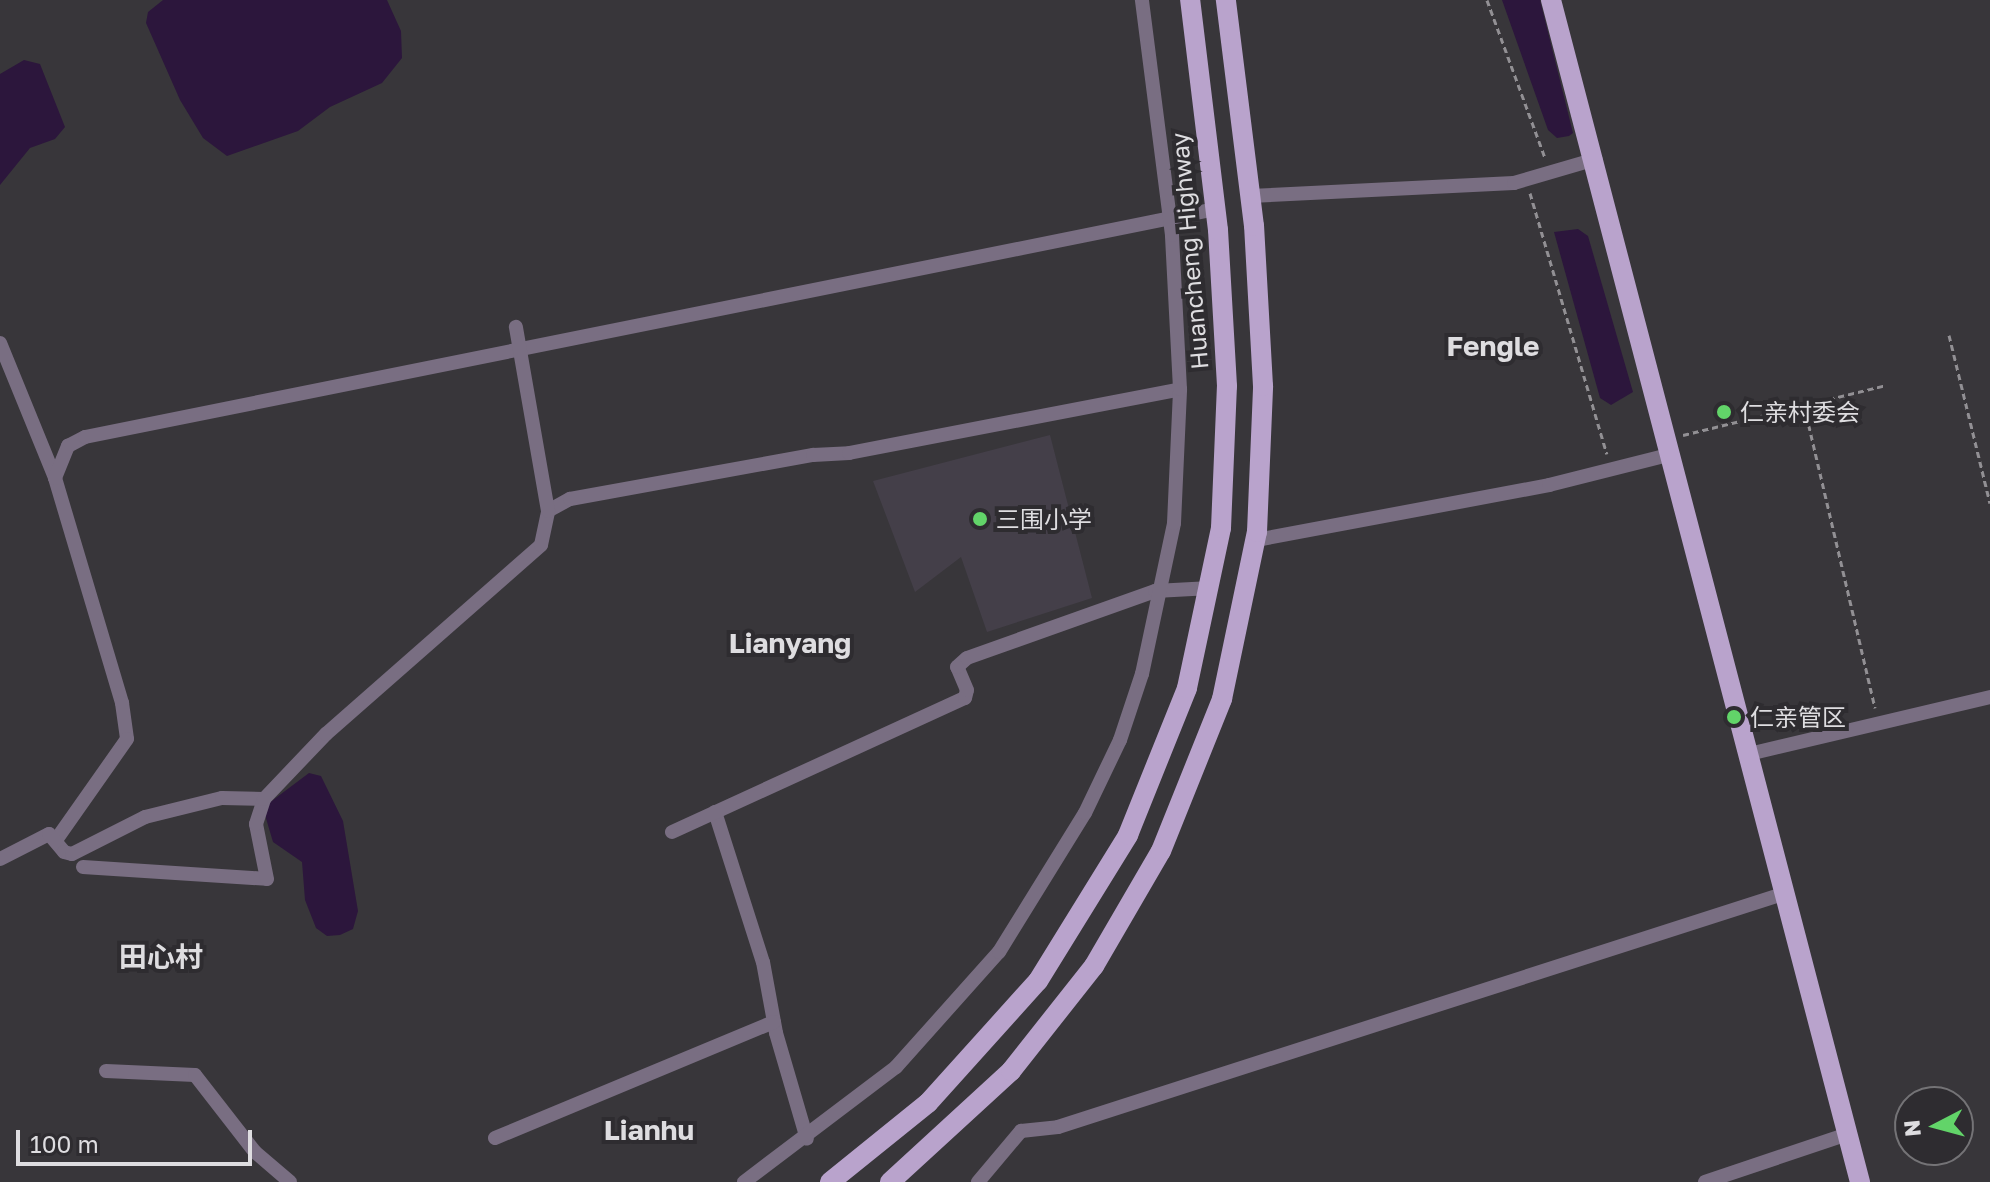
<!DOCTYPE html>
<html>
<head>
<meta charset="utf-8">
<style>
  body { margin:0 }
  #map { position:relative; width:1990px; height:1182px; overflow:hidden; background:#38363a; font-family:"Golos Text","Noto Sans SC",sans-serif }
  div>[style] { position:absolute }
  [style*='--x'] { left:calc(var(--x)*1px); top:calc(var(--y)*1px); width:calc(var(--w)*1px); rotate:calc(var(--a)*1deg) }
  .built>* { inset:0; background:#443f49 }
  .water>* { inset:0; background:#2c163c }
  .path>* { height:3px; margin-top:-1.5px; transform-origin:0; background:repeating-linear-gradient(90deg,#929094 0 6px,transparent 0 10px) }
  .street>* { height:14px; margin:-7px; padding:0 7px; transform-origin:7px; border-radius:7px; background:#796e82 }
  .primary>* { height:20px; margin:-10px; padding:0 10px; transform-origin:10px; border-radius:10px; background:#b9a3cc }
  .dots>* { width:22px; height:22px; translate:-50% -50%; box-sizing:border-box; border:4px solid #2e2c30; border-radius:50% }
  span { translate:-50% -50%; white-space:nowrap; text-align:center; line-height:1.15; -webkit-text-stroke:8px #2e2c30; paint-order:stroke }
  .street-label { font-size:24px; color:#dedde0 }
  .poi-label { font-size:24px; color:#dedde0 }
  .left { translate:0 -50%; text-align:left }
  .quarter-label { font-size:28px; color:#dedde0; font-weight:700 }
  .north { position:absolute; left:1894px; top:1086px; width:80px; height:80px; box-sizing:border-box; background:#2e2c30; border:2px solid #747376; border-radius:50%; rotate:264deg; font-size:22px; font-weight:700; line-height:32px; text-align:center; color:#dedde0 }
  .north::after { content:''; display:block; margin:auto; width:28px; height:36px; background:#62d469; clip-path:polygon(50% 0,100% 100%,50% 72%,0 100%) }
  .scale { position:absolute; left:16px; top:1130px; width:236px; height:36px; box-sizing:border-box; border:4px solid #dedde0; border-top:0; padding-left:10px; font-size:24px; line-height:28px; white-space:nowrap; color:#dedde0; -webkit-text-stroke:6px #2e2c30; paint-order:stroke }
</style>
</head>
<body>
<div id="map">
  <div class="built">
    <i style="clip-path:polygon(1050px 435px,1092px 598px,987px 632px,961px 557px,915px 592px,873px 481px)"></i>
  </div>
  <div class="water">
    <i style="clip-path:polygon(163px 0,387px 0,401px 31px,402px 58px,382px 83px,330px 107px,298px 131px,227px 156px,203px 138px,180px 100px,146px 23px,148px 12px)"></i>
    <i style="clip-path:polygon(1502px 0,1540px 0,1573px 133px,1569px 136px,1557px 138px,1548px 130px)"></i>
    <i style="clip-path:polygon(24px 60px,40px 64px,65px 127px,55px 139px,30px 148px,0 185px,0 74px)"></i>
    <i style="clip-path:polygon(1578px 229px,1588px 236px,1633px 392px,1611px 405px,1600px 398px,1554px 232px)"></i>
    <i style="clip-path:polygon(309px 773px,321px 776px,343px 821px,358px 911px,353px 929px,340px 935px,327px 936px,316px 928px,305px 900px,302px 862px,273px 842px,265px 815px,265px 806px)"></i>
  </div>
  <div class="path">
    <i style="--x:1487;--y:0;--w:168;--a:69.8"></i>
    <i style="--x:1530;--y:193;--w:272;--a:73.6"></i>
    <i style="--x:1949;--y:335;--w:173;--a:76.3"></i>
    <i style="--x:1804;--y:405;--w:311;--a:76.8"></i>
    <i style="--x:1683;--y:435;--w:209;--a:-13.8"></i>
  </div>
  <div class="street">
    <i style="--x:1250;--y:196;--w:264;--a:-2.8"></i>
    <i style="--x:1514;--y:183;--w:85;--a:-16.3"></i>
    <i style="--x:0;--y:343;--w:146;--a:67.8"></i>
    <i style="--x:55;--y:478;--w:235;--a:73.4"></i>
    <i style="--x:122;--y:703;--w:36;--a:82"></i>
    <i style="--x:127;--y:739;--w:123;--a:125.1"></i>
    <i style="--x:55;--y:478;--w:35;--a:-68"></i>
    <i style="--x:68;--y:446;--w:19;--a:-28"></i>
    <i style="--x:85;--y:437;--w:1154;--a:-11.4"></i>
    <i style="--x:548;--y:511;--w:25;--a:-29"></i>
    <i style="--x:570;--y:499;--w:247;--a:-10.3"></i>
    <i style="--x:813;--y:455;--w:36;--a:-3"></i>
    <i style="--x:849;--y:453;--w:337;--a:-10.9"></i>
    <i style="--x:1256;--y:540;--w:298;--a:-10.6"></i>
    <i style="--x:1549;--y:485;--w:127;--a:-14.1"></i>
    <i style="--x:1749;--y:754;--w:248;--a:-13.3"></i>
    <i style="--x:715;--y:812;--w:157;--a:72.3"></i>
    <i style="--x:763;--y:962;--w:72;--a:79.6"></i>
    <i style="--x:776;--y:1033;--w:110;--a:73.7"></i>
    <i style="--x:672;--y:832;--w:322;--a:-24.6"></i>
    <i style="--x:965;--y:698;--w:8;--a:-76"></i>
    <i style="--x:967;--y:690;--w:25;--a:-113"></i>
    <i style="--x:957;--y:667;--w:13;--a:-42"></i>
    <i style="--x:967;--y:658;--w:200;--a:-19.6"></i>
    <i style="--x:1155;--y:591;--w:56;--a:-3.1"></i>
    <i style="--x:0;--y:859;--w:55;--a:-27"></i>
    <i style="--x:49;--y:834;--w:23;--a:50"></i>
    <i style="--x:64;--y:852;--w:8;--a:14"></i>
    <i style="--x:72;--y:854;--w:82;--a:-26.9"></i>
    <i style="--x:145;--y:817;--w:79;--a:-13.9"></i>
    <i style="--x:222;--y:798;--w:42;--a:1.4"></i>
    <i style="--x:83;--y:867;--w:184;--a:3.7"></i>
    <i style="--x:267;--y:879;--w:56;--a:-101.3"></i>
    <i style="--x:256;--y:824;--w:26;--a:-72"></i>
    <i style="--x:264;--y:799;--w:90;--a:-46.4"></i>
    <i style="--x:326;--y:734;--w:286;--a:-41.3"></i>
    <i style="--x:541;--y:545;--w:35;--a:-78"></i>
    <i style="--x:548;--y:511;--w:187;--a:-99.9"></i>
    <i style="--x:106;--y:1071;--w:89;--a:2.6"></i>
    <i style="--x:195;--y:1075;--w:98;--a:52.1"></i>
    <i style="--x:255;--y:1152;--w:46;--a:40.6"></i>
    <i style="--x:495;--y:1138;--w:302;--a:-22.6"></i>
    <i style="--x:744;--y:1182;--w:191;--a:-37.1"></i>
    <i style="--x:896;--y:1067;--w:154;--a:-48.2"></i>
    <i style="--x:999;--y:952;--w:163;--a:-58.3"></i>
    <i style="--x:1085;--y:813;--w:81;--a:-64.4"></i>
    <i style="--x:1120;--y:740;--w:70;--a:-71.6"></i>
    <i style="--x:1142;--y:674;--w:154;--a:-78"></i>
    <i style="--x:1174;--y:523;--w:134;--a:-87.4"></i>
    <i style="--x:1180;--y:389;--w:154;--a:-93"></i>
    <i style="--x:1172;--y:235;--w:237;--a:-97.3"></i>
    <i style="--x:978;--y:1182;--w:67;--a:-49.9"></i>
    <i style="--x:1021;--y:1131;--w:37;--a:-6"></i>
    <i style="--x:1058;--y:1127;--w:765;--a:-17.82"></i>
    <i style="--x:1705;--y:1182;--w:151;--a:-18.6"></i>
  </div>
  <div class="primary">
    <i style="--x:1551;--y:0;--w:1222;--a:75.35"></i>
    <i style="--x:830;--y:1182;--w:126;--a:-38.9"></i>
    <i style="--x:928;--y:1103;--w:164;--a:-48"></i>
    <i style="--x:1038;--y:981;--w:172;--a:-58.3"></i>
    <i style="--x:1128;--y:835;--w:158;--a:-68.1"></i>
    <i style="--x:1187;--y:688;--w:164;--a:-78"></i>
    <i style="--x:1221;--y:528;--w:142;--a:-87.6"></i>
    <i style="--x:1227;--y:386;--w:156;--a:-93.3"></i>
    <i style="--x:1218;--y:230;--w:232;--a:-96.9"></i>
    <i style="--x:890;--y:1182;--w:164;--a:-42.5"></i>
    <i style="--x:1011;--y:1071;--w:134;--a:-51.7"></i>
    <i style="--x:1094;--y:966;--w:133;--a:-59.8"></i>
    <i style="--x:1161;--y:851;--w:164;--a:-68.1"></i>
    <i style="--x:1222;--y:699;--w:171;--a:-78.2"></i>
    <i style="--x:1257;--y:532;--w:146;--a:-87.6"></i>
    <i style="--x:1263;--y:386;--w:160;--a:-93.2"></i>
    <i style="--x:1254;--y:226;--w:228;--a:-97.1"></i>
  </div>
  <div class="dots">
    <i style="left:1724px;top:412px;background:#62d469"></i>
    <i style="left:980px;top:519px;background:#62d469"></i>
    <i style="left:1734px;top:717px;background:#62d469"></i>
  </div>
  <div class="street-label">
    <span style="left:1189px;top:251px;rotate:-95deg">Huancheng Highway</span>
  </div>
  <div class="poi-label">
    <span class="left" style="left:1740px;top:412px">仁亲村委会</span>
    <span class="left" style="left:996px;top:519px">三围小学</span>
    <span class="left" style="left:1750px;top:717px">仁亲管区</span>
  </div>
  <div class="quarter-label">
    <span style="left:1493px;top:346px">Fengle</span>
    <span style="left:790px;top:643px">Lianyang</span>
    <span style="left:161px;top:957px">田心村</span>
    <span style="left:649px;top:1130px">Lianhu</span>
  </div>
  <div class="north">N</div>
  <div class="scale">100 m</div>
</div>
</body>
</html>
